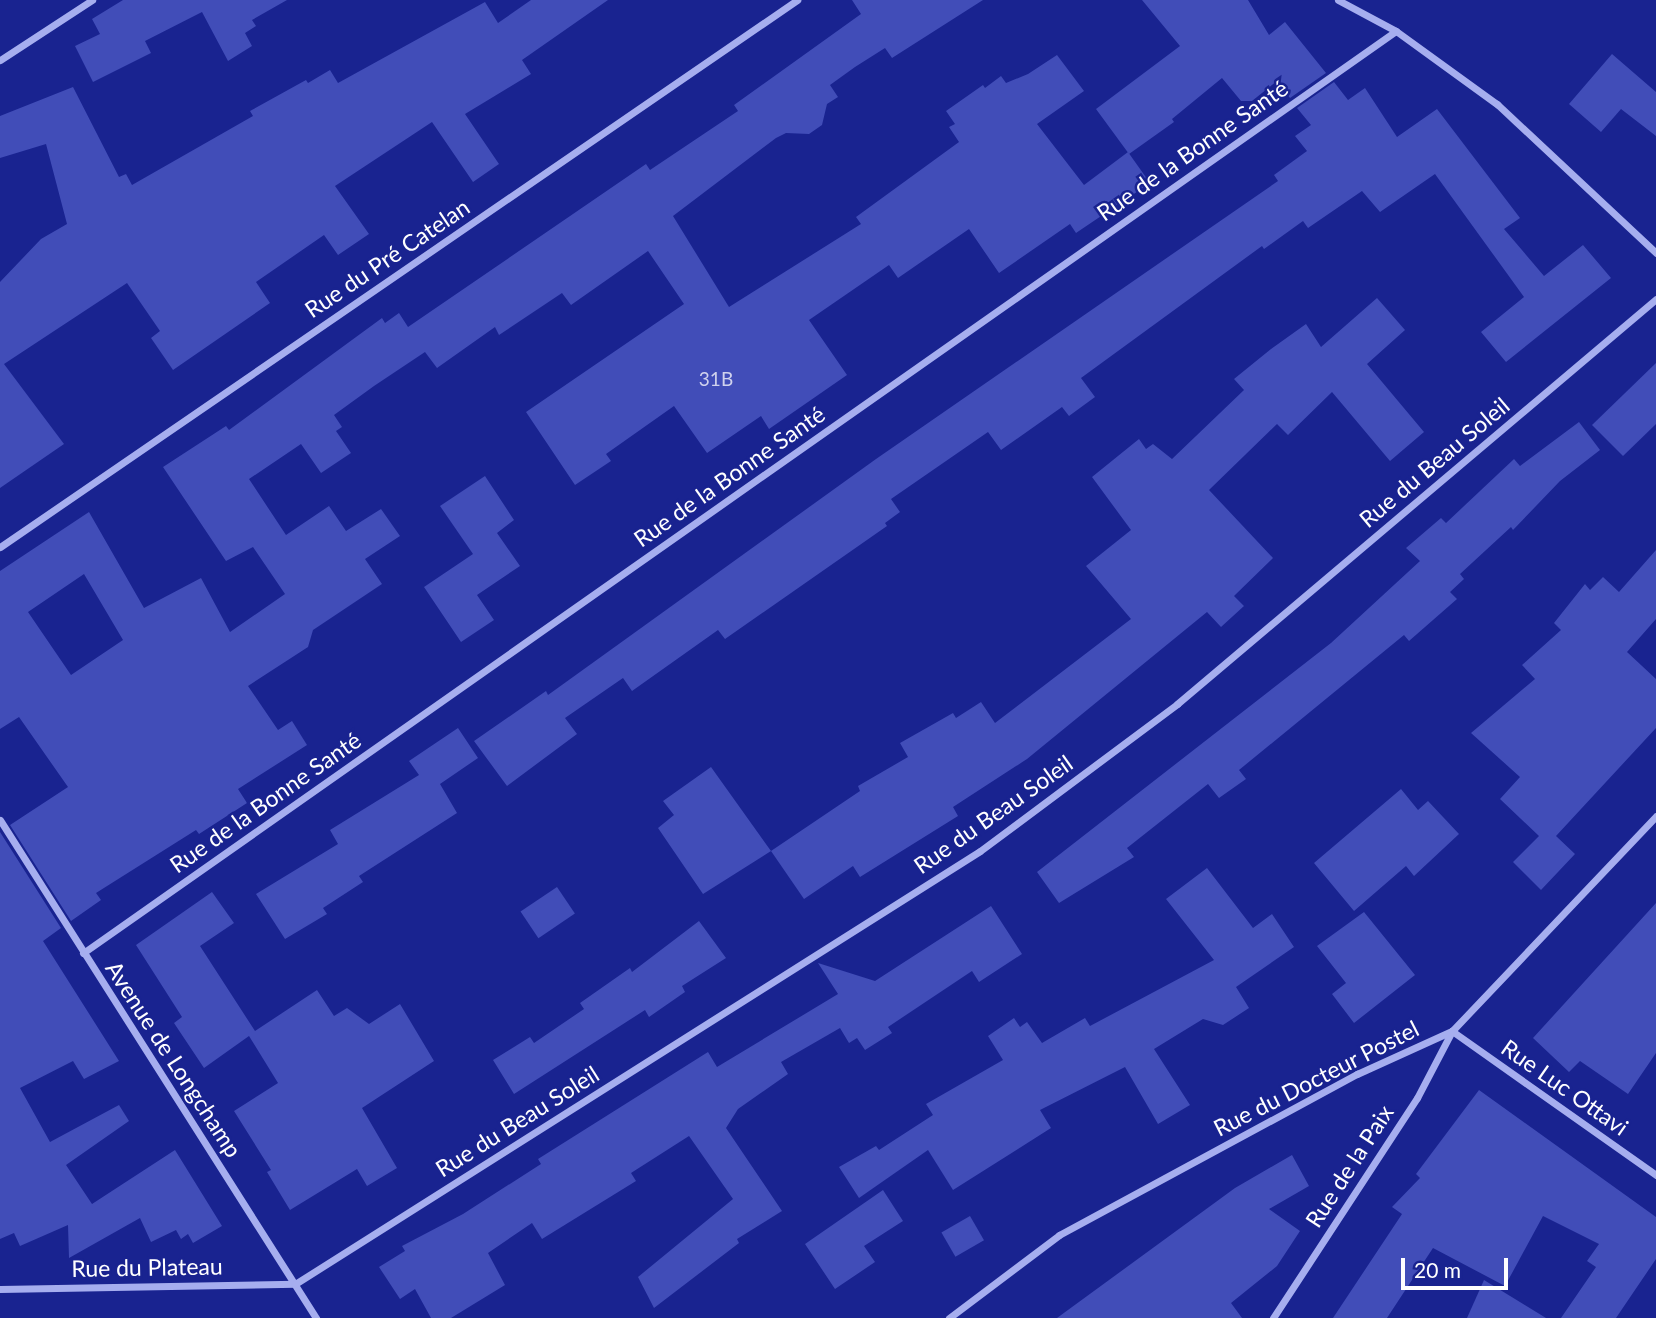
<!DOCTYPE html>
<html>
<head>
<meta charset="utf-8">
<style>
  body { margin:0 }
  #map { position:relative; width:1656px; height:1318px; overflow:hidden; background:#192390; font-family:Lato,sans-serif }
  div>[style] { position:absolute }
  [style*='--x'] { left:calc(var(--x)*1px); top:calc(var(--y)*1px); width:calc(var(--w)*1px); rotate:calc(var(--a)*1deg) }
  .building>* { inset:0; background:#414db8; transform-origin:0 0 }
  .minor>* { height:7px; margin:-3.5px; padding:0 3.5px; transform-origin:3.5px; border-radius:3.5px; background:#a6aeef }
  span { translate:-50% -50%; white-space:nowrap; text-align:center; line-height:1.15; -webkit-text-stroke:5px #192390; paint-order:stroke }
  .number-label { font-size:19px; color:#d0d2ed }
  .number-label span { -webkit-text-stroke-width:0 }
  .street-label { font-size:23px; color:#fff }
  .scale { position:absolute; left:1401px; top:1258px; width:107px; height:32px; box-sizing:border-box; border:4px solid #fff; border-top:0; padding-left:9px; font-size:21px; line-height:24px; white-space:nowrap; color:#fff; -webkit-text-stroke:5px #192390; paint-order:stroke }
</style>
</head>
<body>
<div id="map">
  <div class="building">
    <i style="clip-path:polygon(123px 0,287px 0,252px 20px,256px 26px,245px 33px,252px 46px,228px 61px,202px 12px,145px 41px,151px 53px,93px 82px,75px 46px,100px 34px,92px 19px)"></i>
    <i style="clip-path:polygon(531px 0,608px 0,522px 60px,531px 74px,465px 114px,499px 164px,473px 182px,432px 122px,335px 186px,369px 234px,338px 255px,324px 235px,256px 282px,270px 303px,173px 370px,151px 338px,160px 331px,127px 283px,4px 364px,64px 444px,0 488px,0 282px,41px 239px,67px 224px,46px 144px,0 158px,0 116px,73px 87px,119px 177px,126px 174px,132px 185px,253px 116px,250px 111px,306px 80px,308px 83px,330px 70px,338px 83px,485px 2px,498px 23px)"></i>
    <i style="clip-path:polygon(evenodd,852px 0,983px 0,892px 58px,885px 48px,855px 67px,830px 85px,838px 97px,827px 104px,822px 125px,809px 134px,786px 133px,776px 138px,673px 216px,729px 307px,861px 224px,856px 217px,959px 142px,949px 127px,955px 124px,946px 111px,983px 85px,985px 88px,1001px 76px,1006px 83px,1028px 74px,1057px 55px,1084px 91px,1037px 124px,1084px 185px,1128px 152px,1150px 183px,1076px 233px,1070px 224px,999px 273px,969px 229px,898px 278px,889px 265px,809px 320px,847px 375px,769px 429px,761px 416px,707px 453px,674px 406px,606px 454px,611px 461px,575px 485px,526px 412px,684px 304px,648px 251px,571px 305px,562px 293px,499px 335px,495px 327px,437px 368px,425px 352px,374px 386px,334px 415px,342px 427px,336px 431px,351px 453px,321px 473px,301px 444px,249px 479px,286px 535px,329px 506px,346px 531px,381px 509px,400px 536px,365px 559px,382px 584px,313px 630px,308px 647px,248px 686px,278px 730px,292px 721px,307px 745px,238px 789px,247px 803px,199px 834px,196px 830px,96px 893px,101px 900px,71px 921px,10px 825px,68px 787px,19px 717px,0 729px,0 571px,89px 512px,144px 608px,201px 578px,230px 632px,285px 594px,253px 547px,226px 561px,163px 467px,226px 426px,229px 430px,382px 318px,385px 323px,399px 313px,408px 327px,646px 164px,650px 170px,738px 111px,734px 105px,861px 14px,852px 0,84px 574px,123px 640px,71px 675px,28px 612px,84px 574px)"></i>
    <i style="clip-path:polygon(1142px 0,1248px 0,1269px 35px,1285px 22px,1326px 73px,1290px 98px,1277px 81px,1252px 101px,1241px 101px,1222px 78px,1172px 119px,1174px 122px,1129px 154px,1096px 109px,1180px 46px)"></i>
    <i style="clip-path:polygon(1612px 54px,1656px 92px,1656px 136px,1621px 109px,1601px 132px,1569px 104px)"></i>
    <i style="clip-path:polygon(1334px 82px,1348px 100px,1365px 88px,1397px 137px,1437px 109px,1520px 218px,1504px 229px,1544px 276px,1583px 245px,1611px 278px,1506px 362px,1481px 332px,1524px 297px,1435px 174px,1380px 212px,1362px 191px,1308px 228px,1303px 221px,1264px 249px,1262px 246px,1081px 378px,1095px 397px,1069px 416px,1062px 407px,1001px 450px,988px 432px,891px 499px,900px 512px,885px 523px,887px 526px,725px 639px,718px 630px,632px 691px,623px 678px,565px 718px,577px 734px,507px 786px,474px 741px,546px 691px,548px 695px,876px 459px,1278px 181px,1274px 175px,1307px 151px,1295px 136px,1311px 125px,1297px 108px)"></i>
    <i style="clip-path:polygon(1377px 298px,1405px 330px,1367px 364px,1424px 432px,1390px 461px,1332px 392px,1288px 435px,1277px 424px,1209px 490px,1273px 558px,1234px 596px,1244px 606px,1221px 627px,1207px 612px,1027px 759px,953px 807px,958px 816px,860px 877px,853px 866px,804px 899px,771px 851px,860px 791px,858px 786px,908px 757px,900px 743px,953px 713px,956px 718px,981px 702px,995px 723px,1131px 619px,1086px 566px,1131px 530px,1092px 477px,1139px 439px,1146px 449px,1153px 444px,1172px 459px,1244px 390px,1234px 379px,1271px 349px,1306px 324px,1321px 347px)"></i>
    <i style="clip-path:polygon(1656px 363px,1656px 424px,1623px 456px,1592px 425px)"></i>
    <i style="clip-path:polygon(1579px 422px,1600px 450px,1560px 481px,1513px 530px,1511px 527px,1460px 574px,1464px 579px,1450px 592px,1457px 599px,1409px 641px,1404px 635px,1239px 770px,1246px 779px,1219px 798px,1208px 784px,1127px 848px,1134px 857px,1059px 903px,1037px 872px,1331px 643px,1420px 561px,1406px 548px,1441px 518px,1446px 523px,1514px 459px,1520px 466px)"></i>
    <i style="clip-path:polygon(485px 476px,514px 520px,497px 533px,520px 566px,477px 595px,494px 620px,461px 642px,424px 587px,473px 554px,440px 506px)"></i>
    <i style="clip-path:polygon(1656px 550px,1656px 619px,1627px 652px,1656px 679px,1656px 728px,1556px 836px,1575px 854px,1541px 890px,1513px 862px,1539px 836px,1500px 799px,1520px 777px,1471px 733px,1535px 679px,1522px 665px,1561px 630px,1554px 623px,1585px 584px,1590px 590px,1603px 577px,1619px 592px)"></i>
    <i style="clip-path:polygon(458px 728px,478px 758px,440px 784px,457px 813px,359px 876px,363px 882px,323px 908px,327px 914px,285px 939px,256px 894px,338px 844px,330px 830px,419px 775px,409px 761px)"></i>
    <i style="clip-path:polygon(711px 767px,771px 851px,703px 894px,658px 828px,674px 815px,663px 801px)"></i>
    <i style="clip-path:polygon(1401px 789px,1418px 810px,1428px 801px,1459px 834px,1414px 876px,1406px 866px,1354px 911px,1314px 863px)"></i>
    <i style="clip-path:polygon(0 832px,61px 928px,43px 941px,119px 1061px,84px 1079px,73px 1061px,20px 1088px,50px 1142px,119px 1105px,129px 1121px,66px 1165px,92px 1204px,175px 1150px,222px 1226px,193px 1243px,188px 1234px,181px 1239px,176px 1230px,151px 1242px,140px 1218px,69px 1258px,68px 1225px,20px 1246px,14px 1233px,0 1239px)"></i>
    <i style="clip-path:polygon(1207px 868px,1253px 928px,1272px 914px,1294px 947px,1236px 987px,1249px 1008px,1223px 1025px,1203px 1019px,1154px 1049px,1190px 1105px,1158px 1124px,1125px 1067px,1040px 1110px,1051px 1128px,953px 1190px,928px 1150px,859px 1198px,839px 1167px,876px 1146px,879px 1150px,933px 1115px,926px 1104px,1003px 1060px,988px 1036px,1014px 1018px,1020px 1027px,1027px 1022px,1042px 1043px,1085px 1018px,1090px 1026px,1214px 960px,1166px 899px)"></i>
    <i style="left:557px;top:887px;width:32px;height:44px;rotate:56deg"></i>
    <i style="clip-path:polygon(212px 892px,234px 923px,200px 946px,255px 1031px,317px 990px,334px 1016px,347px 1008px,369px 1024px,400px 1004px,434px 1061px,362px 1108px,397px 1168px,367px 1186px,357px 1169px,290px 1210px,267px 1172px,271px 1170px,234px 1111px,278px 1083px,249px 1036px,204px 1068px,174px 1023px,182px 1017px,136px 945px)"></i>
    <i style="clip-path:polygon(1656px 903px,1656px 1053px,1628px 1094px,1580px 1061px,1569px 1072px,1533px 1038px)"></i>
    <i style="clip-path:polygon(991px 906px,1022px 954px,979px 982px,972px 971px,888px 1027px,892px 1033px,865px 1050px,857px 1038px,849px 1043px,840px 1028px,781px 1062px,788px 1074px,738px 1109px,726px 1128px,782px 1211px,737px 1239px,739px 1243px,654px 1308px,638px 1277px,733px 1199px,689px 1136px,631px 1173px,636px 1181px,542px 1239px,532px 1223px,488px 1253px,505px 1285px,451px 1318px,431px 1318px,415px 1289px,400px 1299px,379px 1267px,405px 1251px,402px 1246px,463px 1214px,541px 1164px,538px 1159px,708px 1052px,717px 1067px,838px 994px,818px 963px,875px 981px)"></i>
    <i style="clip-path:polygon(1364px 912px,1415px 975px,1354px 1023px,1332px 994px,1346px 983px,1317px 946px)"></i>
    <i style="clip-path:polygon(699px 921px,726px 958px,682px 986px,685px 992px,649px 1017px,645px 1010px,514px 1094px,493px 1060px,530px 1037px,534px 1043px,584px 1009px,580px 1003px,630px 968px,632px 972px)"></i>
    <i style="clip-path:polygon(1479px 1090px,1656px 1217px,1656px 1259px,1616px 1318px,1561px 1318px,1596px 1267px,1587px 1261px,1599px 1244px,1543px 1216px,1505px 1286px,1433px 1248px,1387px 1318px,1333px 1318px,1402px 1214px,1392px 1207px,1420px 1178px,1416px 1174px)"></i>
    <i style="clip-path:polygon(1292px 1155px,1309px 1186px,1269px 1209px,1300px 1231px,1277px 1266px,1231px 1303px,1242px 1318px,1057px 1318px,1235px 1188px)"></i>
    <i style="clip-path:polygon(883px 1190px,903px 1221px,864px 1246px,875px 1262px,835px 1289px,805px 1244px)"></i>
    <i style="left:970px;top:1216px;width:28px;height:33px;rotate:60deg"></i>
    <i style="clip-path:polygon(1484px 1280px,1546px 1318px,1467px 1318px)"></i>
  </div>
  <div class="minor">
    <i style="--x:1338;--y:0;--w:66;--a:28.1"></i>
    <i style="--x:1396;--y:31;--w:125;--a:35.9"></i>
    <i style="--x:1497;--y:104;--w:218;--a:43.1"></i>
    <i style="--x:0;--y:60;--w:110;--a:-33.1"></i>
    <i style="--x:0;--y:547;--w:967;--a:-34.46"></i>
    <i style="--x:0;--y:820;--w:590;--a:57.6"></i>
    <i style="--x:83;--y:953;--w:1604;--a:-35.08"></i>
    <i style="--x:0;--y:1289;--w:295;--a:-1"></i>
    <i style="--x:295;--y:1284;--w:810;--a:-32.3"></i>
    <i style="--x:980;--y:851;--w:246;--a:-36.7"></i>
    <i style="--x:1177;--y:704;--w:627;--a:-40.21"></i>
    <i style="--x:949;--y:1318;--w:138;--a:-37"></i>
    <i style="--x:1059;--y:1235;--w:339;--a:-28.4"></i>
    <i style="--x:1357;--y:1074;--w:104;--a:-24.4"></i>
    <i style="--x:1452;--y:1031;--w:296;--a:-46.5"></i>
    <i style="--x:1273;--y:1318;--w:263;--a:-56.8"></i>
    <i style="--x:1417;--y:1098;--w:76;--a:-62.4"></i>
    <i style="--x:1452;--y:1031;--w:250;--a:35.2"></i>
  </div>
  <div class="number-label">
    <span style="left:716px;top:379px">31B</span>
  </div>
  <div class="street-label">
    <span style="left:1192px;top:150px;rotate:-35deg">Rue de la Bonne Santé</span>
    <span style="left:387px;top:258px;rotate:-34deg">Rue du Pré Catelan</span>
    <span style="left:1434px;top:462px;rotate:-40deg">Rue du Beau Soleil</span>
    <span style="left:729px;top:476px;rotate:-35deg">Rue de la Bonne Santé</span>
    <span style="left:265px;top:802px;rotate:-35deg">Rue de la Bonne Santé</span>
    <span style="left:993px;top:814px;rotate:-35deg">Rue du Beau Soleil</span>
    <span style="left:174px;top:1059px;rotate:57deg">Avenue de Longchamp</span>
    <span style="left:1316px;top:1078px;rotate:-27deg">Rue du Docteur Postel</span>
    <span style="left:1565px;top:1087px;rotate:35deg">Rue Luc Ottavi</span>
    <span style="left:517px;top:1121px;rotate:-32deg">Rue du Beau Soleil</span>
    <span style="left:1349px;top:1166px;rotate:-57deg">Rue de la Paix</span>
    <span style="left:147px;top:1267px;rotate:-1deg">Rue du Plateau</span>
  </div>
  <div class="scale">20 m</div>
</div>
</body>
</html>
